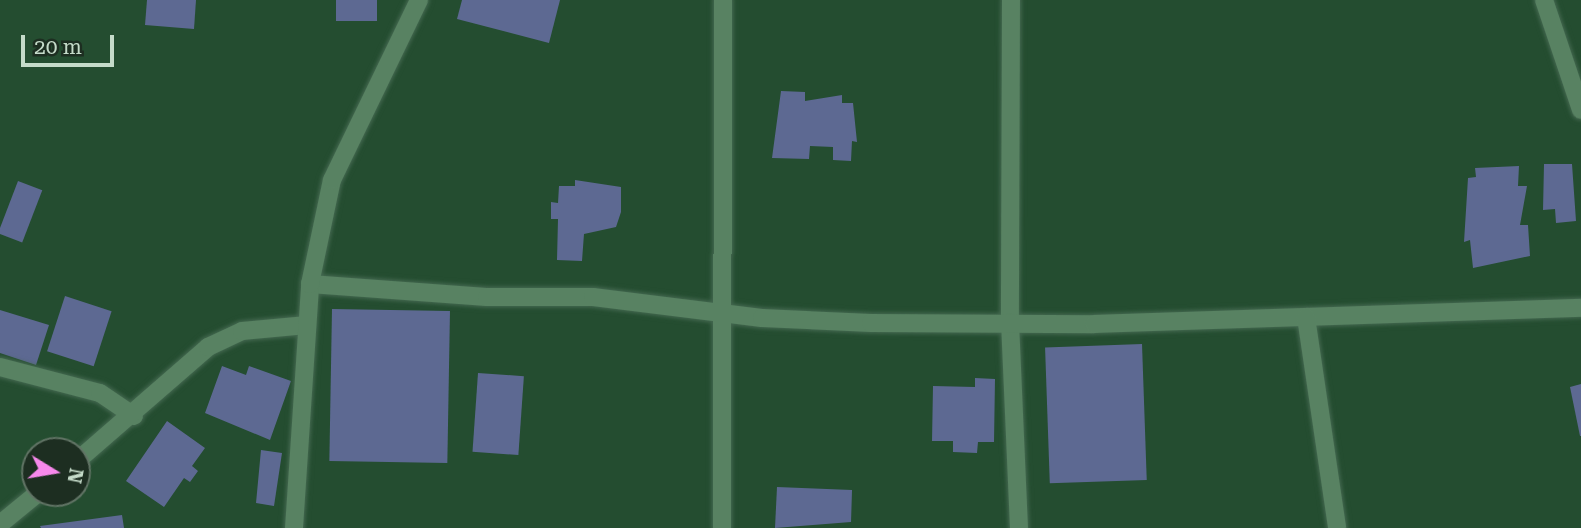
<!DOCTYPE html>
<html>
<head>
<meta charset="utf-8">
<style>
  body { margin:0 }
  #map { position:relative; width:1581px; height:528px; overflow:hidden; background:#244d30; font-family:"Roboto Serif",serif }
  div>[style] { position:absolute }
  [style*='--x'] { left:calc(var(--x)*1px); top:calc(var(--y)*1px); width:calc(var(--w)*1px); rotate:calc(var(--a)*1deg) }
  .building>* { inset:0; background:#5d6992; transform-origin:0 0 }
  .roads { filter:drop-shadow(0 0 2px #446850) drop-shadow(0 0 2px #446850) }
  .minor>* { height:18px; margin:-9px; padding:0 9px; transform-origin:9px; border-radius:9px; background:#588262 }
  span { translate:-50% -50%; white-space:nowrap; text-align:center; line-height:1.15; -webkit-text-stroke:6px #1d2e21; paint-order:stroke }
  .north { position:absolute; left:21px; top:437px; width:70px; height:70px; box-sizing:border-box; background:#1d2e21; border:2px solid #607364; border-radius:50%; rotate:101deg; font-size:19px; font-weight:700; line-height:28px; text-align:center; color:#c5dbc9 }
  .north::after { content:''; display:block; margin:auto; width:24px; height:32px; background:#f788eb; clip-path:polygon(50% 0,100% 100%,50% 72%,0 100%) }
  .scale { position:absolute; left:21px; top:35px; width:93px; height:32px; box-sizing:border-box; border:4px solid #c5dbc9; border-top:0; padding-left:9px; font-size:21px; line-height:24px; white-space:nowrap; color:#c5dbc9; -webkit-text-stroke:5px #1d2e21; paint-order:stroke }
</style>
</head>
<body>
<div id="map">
  <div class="building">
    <i style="clip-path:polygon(147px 0,196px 0,194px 29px,145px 25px)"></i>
    <i style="left:336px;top:0;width:41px;height:21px"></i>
    <i style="clip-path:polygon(462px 0,560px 0,549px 43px,457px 19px)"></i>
    <i style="clip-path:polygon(781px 91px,805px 92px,805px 101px,842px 95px,842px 103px,853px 103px,857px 142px,852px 141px,851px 161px,833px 160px,833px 147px,810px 146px,809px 159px,772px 158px)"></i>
    <i style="clip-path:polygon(1544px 164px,1572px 164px,1576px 221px,1556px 223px,1555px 209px,1543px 210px)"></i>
    <i style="clip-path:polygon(1519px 166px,1518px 186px,1527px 186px,1520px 225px,1528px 225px,1530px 256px,1473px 268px,1470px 240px,1464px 242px,1468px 178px,1476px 177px,1475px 168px)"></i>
    <i style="clip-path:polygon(575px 180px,621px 187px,621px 212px,616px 227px,584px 234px,582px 261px,557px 260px,558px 219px,551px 219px,551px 202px,558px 203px,559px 186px,575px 186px)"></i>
    <i style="left:18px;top:181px;width:26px;height:56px;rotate:21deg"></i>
    <i style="left:65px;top:296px;width:49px;height:58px;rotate:18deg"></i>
    <i style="left:332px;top:309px;width:118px;height:152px;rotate:1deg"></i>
    <i style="clip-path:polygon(0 310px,49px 325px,36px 365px,0 353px)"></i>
    <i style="left:1142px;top:344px;width:136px;height:97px;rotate:88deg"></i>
    <i style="clip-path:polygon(222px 366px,246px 375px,249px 366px,291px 381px,270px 440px,205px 413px)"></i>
    <i style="left:478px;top:373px;width:46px;height:79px;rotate:4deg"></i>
    <i style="clip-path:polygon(975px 378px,995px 379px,994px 442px,978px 442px,977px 453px,953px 452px,953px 441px,932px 441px,933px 386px,975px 387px)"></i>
    <i style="clip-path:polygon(1581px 384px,1581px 436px,1580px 436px,1570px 387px)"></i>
    <i style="clip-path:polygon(167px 421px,205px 448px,192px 466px,198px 471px,190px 482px,184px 478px,164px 507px,126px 481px)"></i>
    <i style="clip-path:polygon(261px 450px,282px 453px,274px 506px,256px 503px)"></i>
    <i style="clip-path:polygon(777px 487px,852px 490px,851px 522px,775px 528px)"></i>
    <i style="clip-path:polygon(122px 515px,124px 528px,41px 528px,40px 526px)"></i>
  </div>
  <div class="roads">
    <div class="minor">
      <i style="--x:1011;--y:0;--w:322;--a:90.2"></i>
      <i style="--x:1010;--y:322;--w:206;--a:87.5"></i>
      <i style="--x:1544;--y:0;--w:116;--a:71.4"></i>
      <i style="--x:310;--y:284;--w:177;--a:4.2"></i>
      <i style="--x:487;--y:297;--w:106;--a:0"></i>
      <i style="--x:593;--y:297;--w:170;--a:7.1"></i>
      <i style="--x:762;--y:318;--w:109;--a:2.6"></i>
      <i style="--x:871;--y:323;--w:223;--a:0.3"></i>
      <i style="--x:1094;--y:324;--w:487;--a:-1.9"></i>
      <i style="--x:1306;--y:317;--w:213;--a:81.6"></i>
      <i style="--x:0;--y:367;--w:103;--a:14.6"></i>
      <i style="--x:100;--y:393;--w:41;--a:34.1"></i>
      <i style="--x:77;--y:461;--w:174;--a:-41"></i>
      <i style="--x:208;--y:347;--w:38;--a:-25"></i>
      <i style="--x:242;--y:331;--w:65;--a:-5.3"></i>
      <i style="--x:0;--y:524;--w:49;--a:-39.2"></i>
      <i style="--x:294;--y:528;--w:245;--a:-86.2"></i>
      <i style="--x:310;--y:284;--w:106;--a:-78.1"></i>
      <i style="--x:332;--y:180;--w:200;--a:-64.2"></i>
      <i style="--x:722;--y:528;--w:528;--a:-89.89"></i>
    </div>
  </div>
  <div class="north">N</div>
  <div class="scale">20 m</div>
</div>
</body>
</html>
